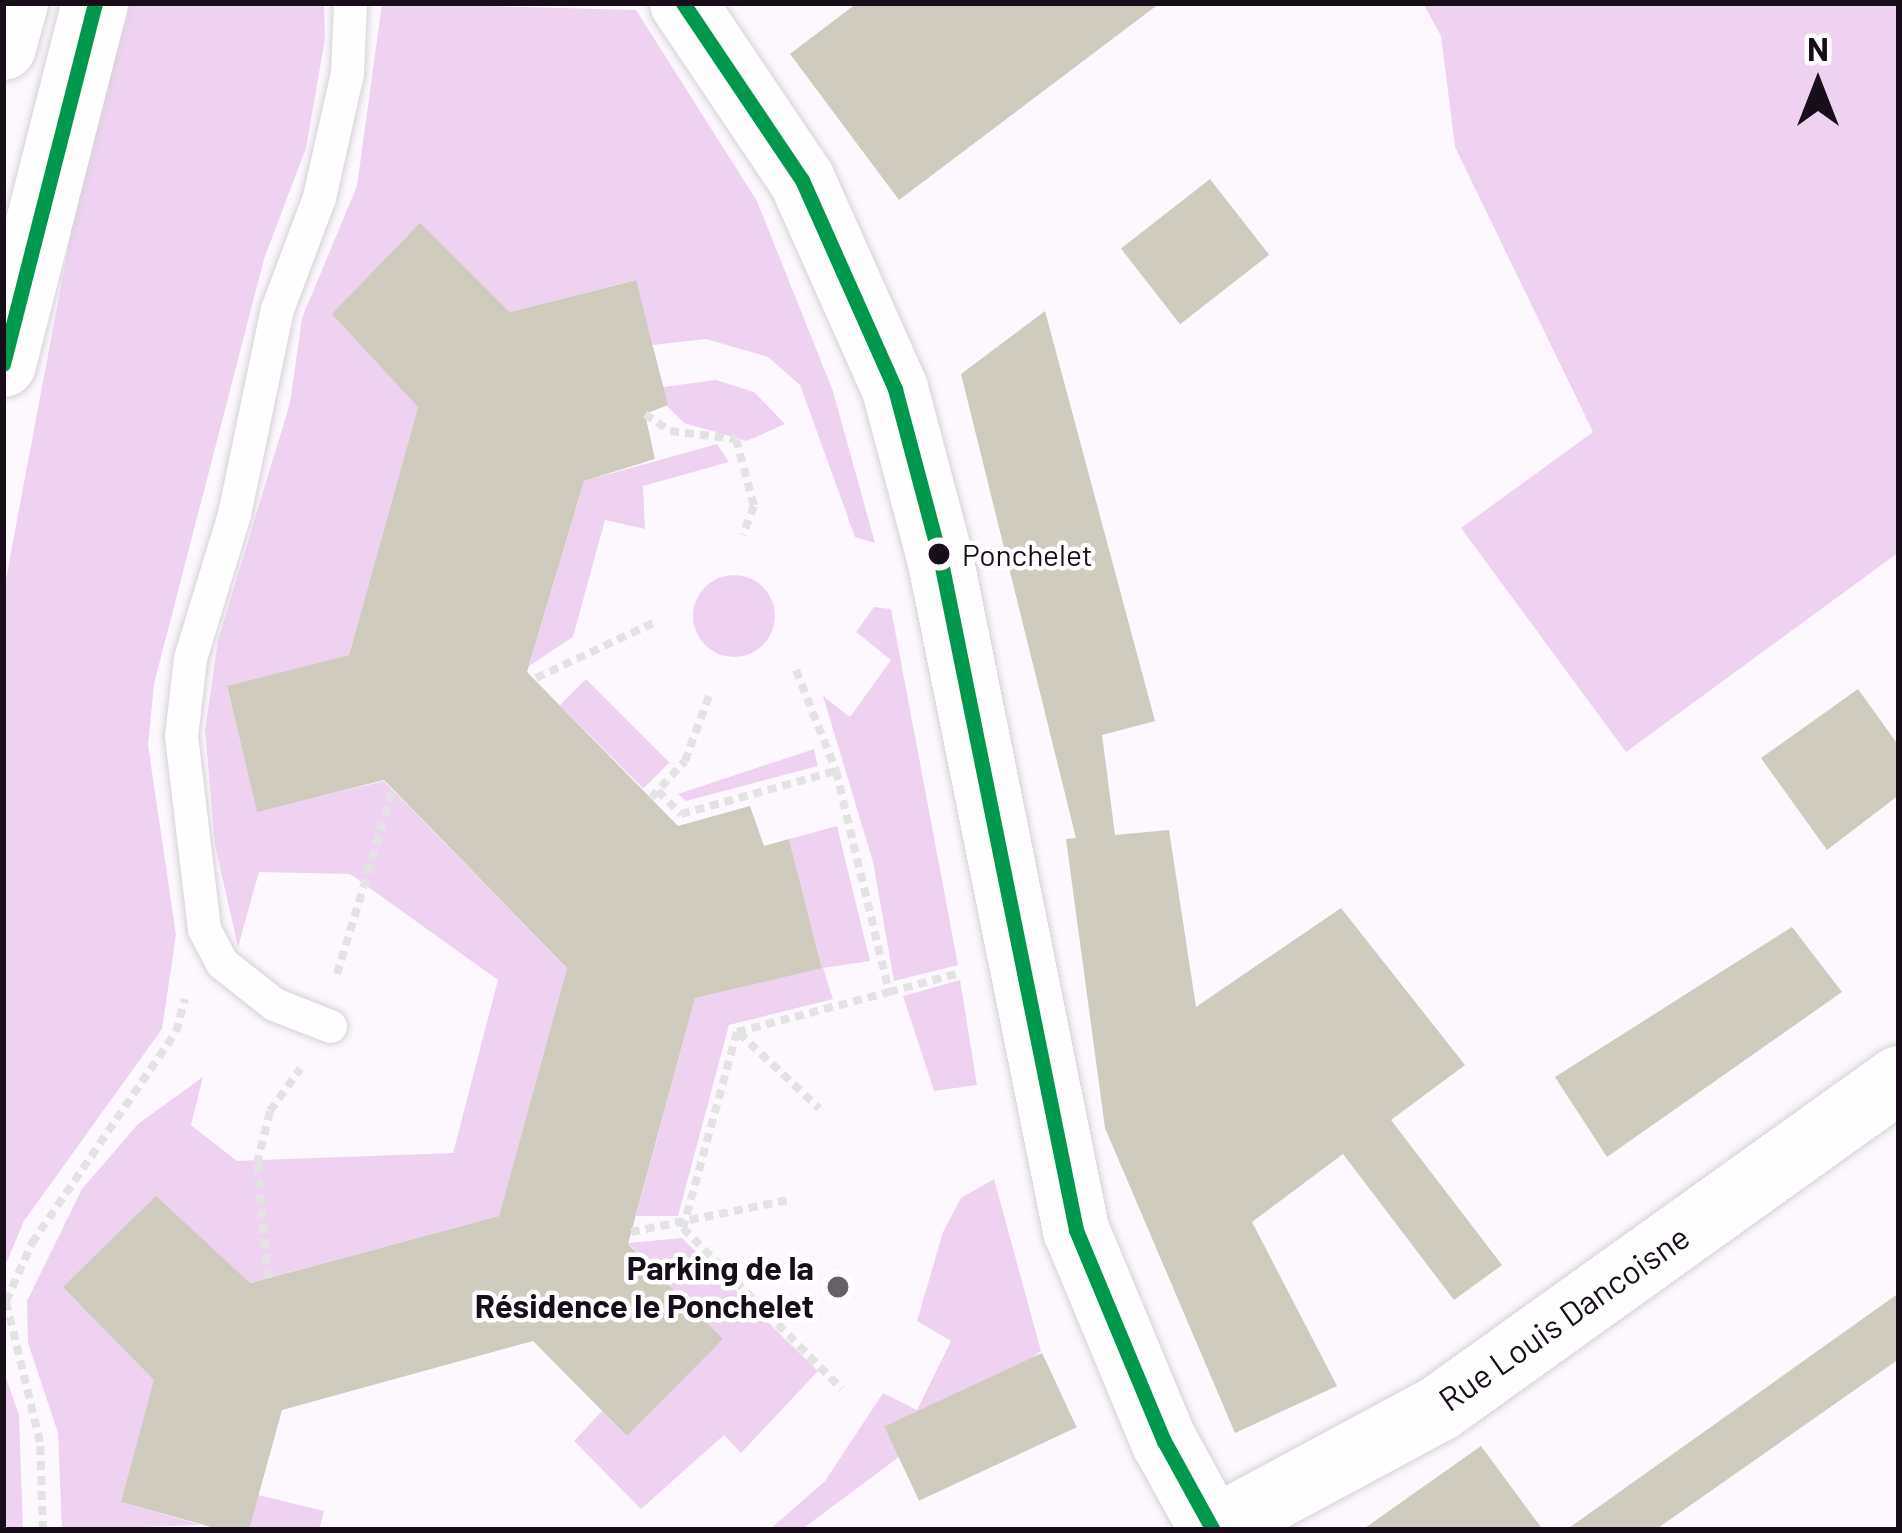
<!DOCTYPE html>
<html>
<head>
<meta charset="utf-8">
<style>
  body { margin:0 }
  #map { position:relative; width:1902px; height:1533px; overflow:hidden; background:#fcf8fd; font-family:Barlow,sans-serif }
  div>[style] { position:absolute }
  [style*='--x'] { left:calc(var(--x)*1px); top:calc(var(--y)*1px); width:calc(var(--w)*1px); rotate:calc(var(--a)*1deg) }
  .green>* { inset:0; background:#eed3f1; transform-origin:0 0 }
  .round { border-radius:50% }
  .building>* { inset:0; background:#cfcbbe; transform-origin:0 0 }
  .path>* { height:8px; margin-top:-4px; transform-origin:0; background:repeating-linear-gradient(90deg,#e4e3e4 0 9px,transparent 0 15px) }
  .roads { filter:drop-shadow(0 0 3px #d8d2da) drop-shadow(0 0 3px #d8d2da) }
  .lane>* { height:33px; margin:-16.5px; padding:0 16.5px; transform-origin:16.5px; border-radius:16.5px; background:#fffeff }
  .street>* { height:66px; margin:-33px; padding:0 33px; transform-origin:33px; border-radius:33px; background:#fffeff }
  .secondary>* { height:66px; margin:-33px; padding:0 33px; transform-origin:33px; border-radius:33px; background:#fffeff }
  .bus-1>* { height:15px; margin:-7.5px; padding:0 7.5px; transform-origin:7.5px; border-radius:7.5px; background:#00984d }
  .dots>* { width:33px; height:33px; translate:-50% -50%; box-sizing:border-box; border:6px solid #fff; border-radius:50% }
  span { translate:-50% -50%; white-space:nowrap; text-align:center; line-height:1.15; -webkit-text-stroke:9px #fff; paint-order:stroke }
  .bus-label { font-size:30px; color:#170e19 }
  .left { translate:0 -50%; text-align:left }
  .poi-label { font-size:33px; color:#170e19; font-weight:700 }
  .right { translate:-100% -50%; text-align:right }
  .street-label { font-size:33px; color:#170e19 }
  .frame { position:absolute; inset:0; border:6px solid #170e19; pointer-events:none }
  .north { position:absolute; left:1758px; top:24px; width:120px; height:120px; -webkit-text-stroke:9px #fff; paint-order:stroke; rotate:0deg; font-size:33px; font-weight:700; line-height:48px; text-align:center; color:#170e19 }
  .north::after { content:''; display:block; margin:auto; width:42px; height:54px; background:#170e19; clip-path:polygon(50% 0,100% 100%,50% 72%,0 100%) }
</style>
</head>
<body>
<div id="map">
  <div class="green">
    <i style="clip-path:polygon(131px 3px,324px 3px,325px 39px,306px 148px,264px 259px,154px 684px,148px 745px,176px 935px,162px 1029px,24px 1221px,3px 1271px,3px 595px,87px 147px)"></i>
    <i style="clip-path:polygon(382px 3px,636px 10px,757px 201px,833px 391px,875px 543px,855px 537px,800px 385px,768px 357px,706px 339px,653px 345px,635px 280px,510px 312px,420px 224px,418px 407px,349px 655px,227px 687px,257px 811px,384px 781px,567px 968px,499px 1216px,249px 1283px,64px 1286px,165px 1359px,121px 1502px,201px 1525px,62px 1530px,58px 1433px,28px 1343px,27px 1301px,82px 1189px,138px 1124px,203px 1077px,191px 1125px,237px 1161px,453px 1153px,498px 980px,350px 874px,259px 872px,238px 947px,215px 845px,205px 730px,218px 640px,290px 403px,302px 318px,357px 186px)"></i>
    <i style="clip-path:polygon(1423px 3px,1899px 3px,1899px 552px,1626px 752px,1461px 528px,1593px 432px,1455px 147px,1441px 36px)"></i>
    <i style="clip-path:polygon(716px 380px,754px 392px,785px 424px,747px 441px,684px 423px,667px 406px,663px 387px)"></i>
    <i style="clip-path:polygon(717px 444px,729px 462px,643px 486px,645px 529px,605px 520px,573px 637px,529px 666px,584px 481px)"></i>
    <i class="round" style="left:693px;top:575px;width:82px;height:82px"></i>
    <i style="clip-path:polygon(874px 607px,891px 609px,958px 965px,894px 981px,873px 862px,823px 696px,850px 717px,891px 660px,856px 632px)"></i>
    <i style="left:586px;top:679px;width:118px;height:37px;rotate:45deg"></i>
    <i style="clip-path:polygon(814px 749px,818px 766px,686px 801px,678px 794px)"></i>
    <i style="clip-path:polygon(837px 826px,870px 961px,823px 968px,833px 999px,729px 1025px,678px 1216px,636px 1216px,695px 998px,822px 967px,789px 839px)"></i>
    <i style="clip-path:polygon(960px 980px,977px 1085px,934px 1091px,903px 996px)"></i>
    <i style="clip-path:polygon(994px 1179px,1041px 1351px,801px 1530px,769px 1530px,825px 1481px,883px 1393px,917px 1410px,951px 1341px,917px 1321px,943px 1232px,961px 1198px)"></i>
    <i style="clip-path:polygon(682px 1238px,818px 1371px,741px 1453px,724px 1435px,641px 1509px,574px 1441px,602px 1411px,627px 1436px,722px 1339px,628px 1243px)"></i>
    <i style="clip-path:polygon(3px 1369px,19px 1415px,23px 1530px,3px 1530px)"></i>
    <i style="clip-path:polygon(258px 1495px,324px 1511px,319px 1530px,249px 1530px)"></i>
  </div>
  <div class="building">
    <i style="clip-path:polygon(857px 3px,1160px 3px,899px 200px,790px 54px)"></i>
    <i style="left:1210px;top:179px;width:96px;height:113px;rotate:52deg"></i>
    <i style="clip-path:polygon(420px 223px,510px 312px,636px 280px,668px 405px,645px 414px,655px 459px,584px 481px,527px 672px,678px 826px,750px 806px,764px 846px,789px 839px,822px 968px,695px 998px,628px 1244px,723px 1339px,627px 1436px,533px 1341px,282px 1410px,249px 1530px,222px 1530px,121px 1502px,154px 1380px,63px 1287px,156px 1196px,250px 1283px,499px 1216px,567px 968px,384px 780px,257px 812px,227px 686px,349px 655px,418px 407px,332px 314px)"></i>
    <i style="clip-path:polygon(1045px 311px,1155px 721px,1102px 735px,1115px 835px,1169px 830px,1196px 1007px,1341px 908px,1465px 1065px,1391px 1120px,1502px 1265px,1454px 1300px,1343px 1154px,1252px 1222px,1337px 1386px,1235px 1433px,1105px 1128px,1066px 839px,1076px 838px,961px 374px)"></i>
    <i style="clip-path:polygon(1858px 689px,1899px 746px,1899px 795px,1827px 850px,1761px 758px)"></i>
    <i style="clip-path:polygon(1792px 927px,1842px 992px,1607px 1157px,1555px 1077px)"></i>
    <i style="clip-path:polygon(1899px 1293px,1899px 1359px,1655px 1530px,1566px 1530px)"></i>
    <i style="left:1042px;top:1353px;width:82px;height:174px;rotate:65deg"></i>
    <i style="clip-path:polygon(1481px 1446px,1543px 1530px,1362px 1530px)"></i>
  </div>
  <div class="path">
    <i style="--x:645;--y:414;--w:30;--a:34"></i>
    <i style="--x:670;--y:431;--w:66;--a:6.9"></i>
    <i style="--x:736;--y:439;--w:69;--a:75"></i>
    <i style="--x:754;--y:506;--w:31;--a:111"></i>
    <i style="--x:796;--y:670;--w:109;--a:68.4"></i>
    <i style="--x:836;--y:771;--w:227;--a:76.5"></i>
    <i style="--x:889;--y:992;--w:69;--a:-15"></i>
    <i style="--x:536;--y:678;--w:132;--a:-25.2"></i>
    <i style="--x:658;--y:791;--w:33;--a:45"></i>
    <i style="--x:681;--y:814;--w:161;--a:-15.5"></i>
    <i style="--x:651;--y:798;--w:50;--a:-47.4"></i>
    <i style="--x:685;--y:761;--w:72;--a:-69.8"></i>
    <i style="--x:337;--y:974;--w:192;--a:-73.1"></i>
    <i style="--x:737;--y:1032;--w:203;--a:105.4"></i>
    <i style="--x:683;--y:1228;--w:226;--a:45.4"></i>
    <i style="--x:737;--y:1032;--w:157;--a:-14.7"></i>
    <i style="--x:739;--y:1033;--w:110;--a:43.2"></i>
    <i style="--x:631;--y:1232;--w:160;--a:-11.5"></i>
    <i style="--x:268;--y:1278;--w:115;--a:-95.5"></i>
    <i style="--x:257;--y:1164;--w:55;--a:-76.2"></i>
    <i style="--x:270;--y:1111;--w:52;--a:-54.5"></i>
    <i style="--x:43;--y:1530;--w:88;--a:-92"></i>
    <i style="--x:40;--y:1442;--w:145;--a:-103.6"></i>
    <i style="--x:6;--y:1301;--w:64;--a:-65.9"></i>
    <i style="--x:32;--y:1243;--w:255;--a:-55.7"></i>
    <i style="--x:176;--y:1032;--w:34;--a:-75"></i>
  </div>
  <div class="roads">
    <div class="lane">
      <i style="--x:330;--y:1026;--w:60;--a:-158.6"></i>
      <i style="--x:274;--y:1004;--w:66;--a:-141.7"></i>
      <i style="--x:222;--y:963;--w:38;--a:-118"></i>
      <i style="--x:204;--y:929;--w:194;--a:-96.8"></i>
      <i style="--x:181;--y:736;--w:79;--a:-83.4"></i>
      <i style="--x:190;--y:658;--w:151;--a:-73"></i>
      <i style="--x:234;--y:514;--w:209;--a:-78.2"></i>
      <i style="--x:277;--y:309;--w:120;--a:-69.4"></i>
      <i style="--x:319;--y:197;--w:127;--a:-77.3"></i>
      <i style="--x:347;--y:73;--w:70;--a:-87.5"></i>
    </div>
    <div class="street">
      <i style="--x:683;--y:3;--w:213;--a:56.1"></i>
      <i style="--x:802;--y:180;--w:229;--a:66"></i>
      <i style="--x:895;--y:389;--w:179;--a:75.1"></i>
      <i style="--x:941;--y:562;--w:682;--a:78.57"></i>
      <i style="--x:1076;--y:1230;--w:229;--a:67.4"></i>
      <i style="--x:1164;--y:1441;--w:102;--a:61.2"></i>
      <i style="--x:1213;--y:1530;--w:259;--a:-28.3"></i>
      <i style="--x:1441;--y:1407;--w:563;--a:-35.61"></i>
    </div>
    <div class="secondary">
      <i style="--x:3;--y:47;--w:46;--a:-74.7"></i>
      <i style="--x:3;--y:364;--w:373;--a:-75.7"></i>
    </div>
  </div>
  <div class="bus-1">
    <i style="--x:683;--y:3;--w:213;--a:56.1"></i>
    <i style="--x:802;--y:180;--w:229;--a:66"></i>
    <i style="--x:895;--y:389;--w:179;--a:75.1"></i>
    <i style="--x:941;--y:562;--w:682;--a:78.57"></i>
    <i style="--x:1076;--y:1230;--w:229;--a:67.4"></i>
    <i style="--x:1164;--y:1441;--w:102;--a:61.2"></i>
    <i style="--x:3;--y:364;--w:373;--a:-75.7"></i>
  </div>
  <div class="dots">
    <i style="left:939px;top:554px;background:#170e19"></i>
    <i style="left:838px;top:1287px;background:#676069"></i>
  </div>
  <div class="bus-label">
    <span class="left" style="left:962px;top:554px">Ponchelet</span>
  </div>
  <div class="poi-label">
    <span class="right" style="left:814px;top:1287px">Parking de la<br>Résidence le Ponchelet</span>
  </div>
  <div class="street-label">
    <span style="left:1564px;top:1318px;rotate:-35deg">Rue Louis Dancoisne</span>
  </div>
  <div class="frame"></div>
  <div class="north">N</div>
</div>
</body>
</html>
